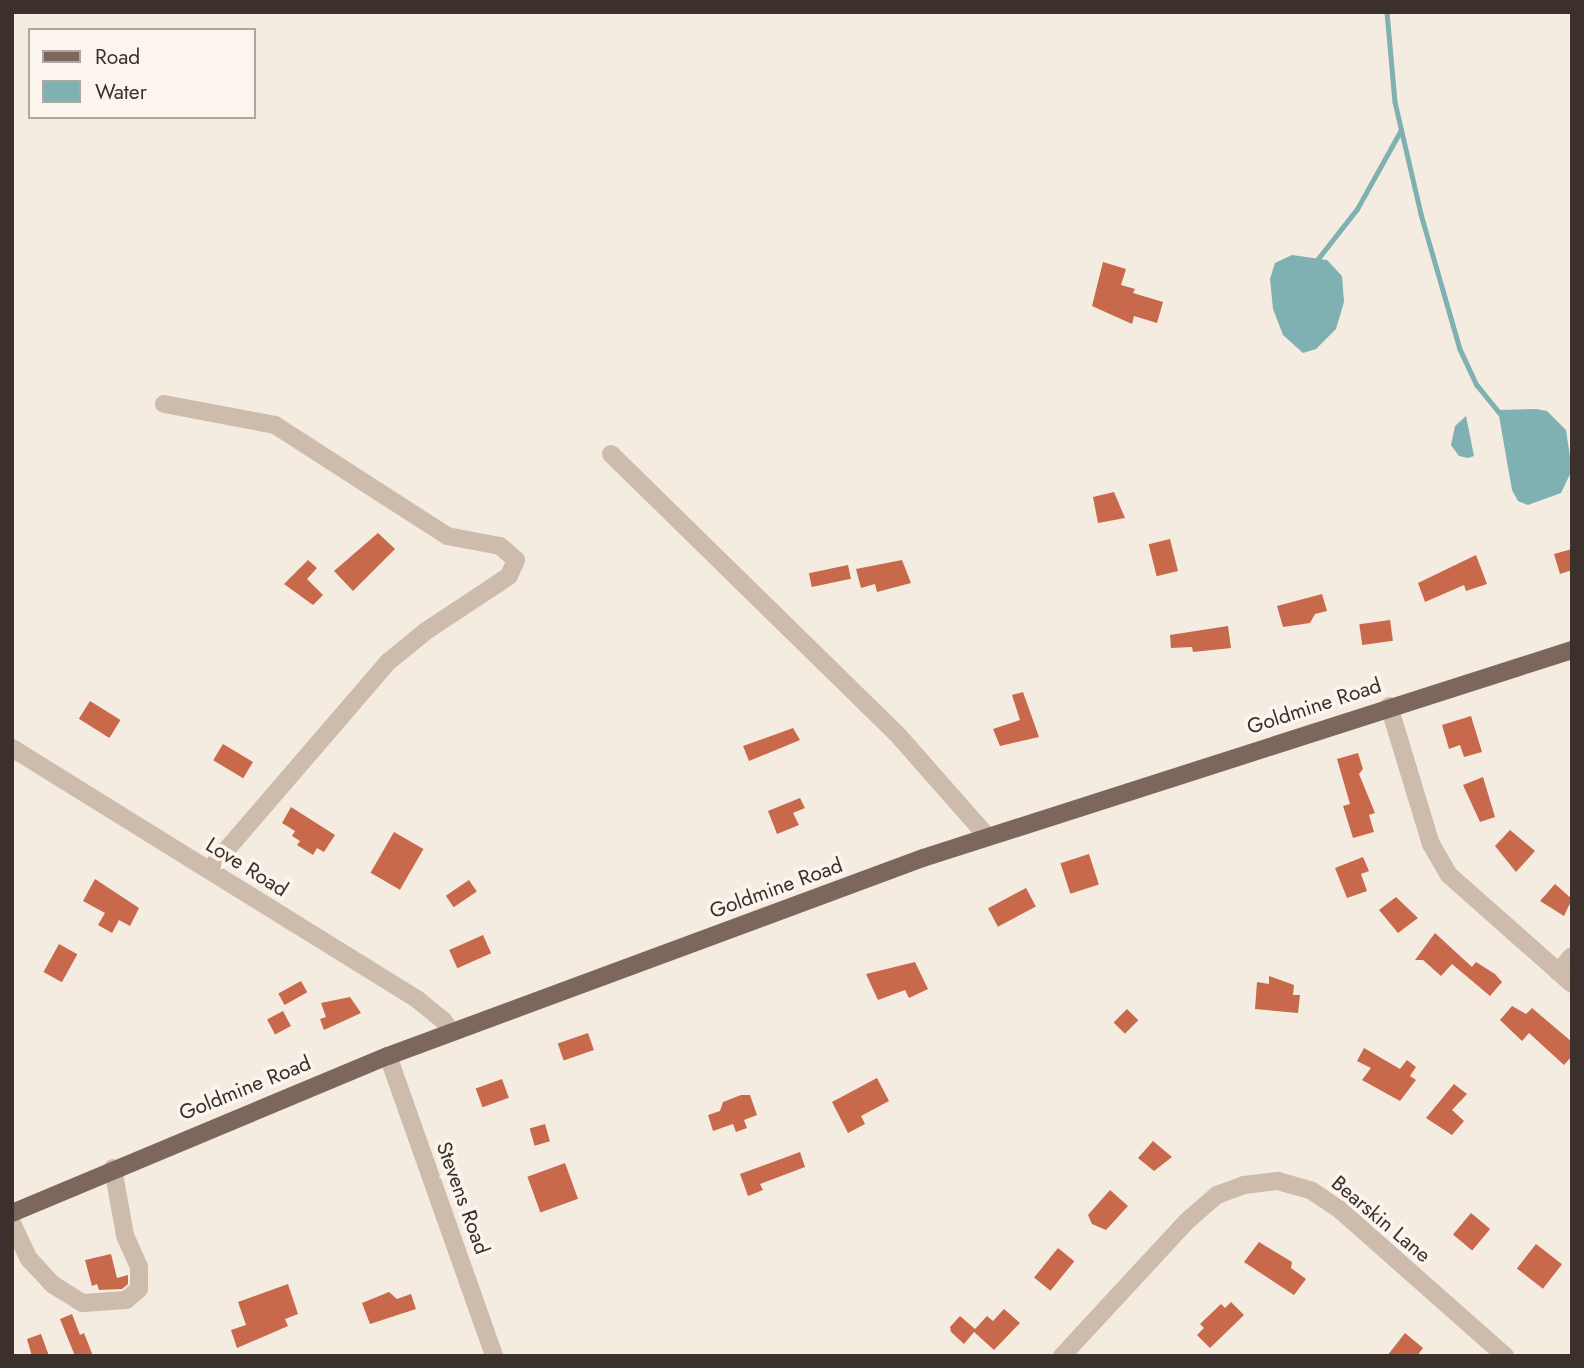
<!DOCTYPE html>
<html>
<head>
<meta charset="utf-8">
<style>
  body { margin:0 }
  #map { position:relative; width:1584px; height:1368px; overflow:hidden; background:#f4ebe1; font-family:Jost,sans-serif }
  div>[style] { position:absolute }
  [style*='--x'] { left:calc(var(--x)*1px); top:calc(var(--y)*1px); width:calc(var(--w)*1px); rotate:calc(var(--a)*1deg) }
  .water>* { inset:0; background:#7fb0b2 }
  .stream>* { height:4.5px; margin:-2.25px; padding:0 2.25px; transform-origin:2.25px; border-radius:2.25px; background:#7fb0b2 }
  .building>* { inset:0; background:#c8694b; transform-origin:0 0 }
  .minor>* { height:18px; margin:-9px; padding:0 9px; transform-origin:9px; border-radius:9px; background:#cdbbac }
  .major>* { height:18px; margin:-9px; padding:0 9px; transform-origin:9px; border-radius:9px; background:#7d675c }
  span { translate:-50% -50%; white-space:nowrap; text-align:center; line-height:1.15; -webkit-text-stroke:7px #fbf5ee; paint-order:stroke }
  .street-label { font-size:21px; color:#3b302b }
  .frame { position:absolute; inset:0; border:14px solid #3b302b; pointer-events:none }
  .legend { position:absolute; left:28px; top:28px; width:228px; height:91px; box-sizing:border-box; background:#fbf5ee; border:2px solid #aea6a0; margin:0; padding:9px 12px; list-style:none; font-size:21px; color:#3b302b }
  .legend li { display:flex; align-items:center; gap:14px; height:35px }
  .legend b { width:35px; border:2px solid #aea6a0 }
</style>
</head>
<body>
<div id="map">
  <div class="water">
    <i style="clip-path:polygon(1292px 255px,1327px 260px,1342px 276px,1344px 302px,1336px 329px,1316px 349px,1303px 353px,1283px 335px,1273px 309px,1270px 279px,1275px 263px)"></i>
    <i style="clip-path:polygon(1536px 409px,1547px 411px,1566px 430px,1572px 470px,1561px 493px,1528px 505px,1518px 501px,1512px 490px,1498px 410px)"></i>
    <i style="clip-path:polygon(1466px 416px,1474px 456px,1468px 458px,1459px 456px,1451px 445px,1455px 426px)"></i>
  </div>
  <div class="stream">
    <i style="--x:1387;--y:12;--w:90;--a:84.9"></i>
    <i style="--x:1395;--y:102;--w:115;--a:76.9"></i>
    <i style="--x:1421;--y:214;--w:141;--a:73.9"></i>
    <i style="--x:1460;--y:349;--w:40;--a:65"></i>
    <i style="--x:1477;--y:385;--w:36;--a:51"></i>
    <i style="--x:1317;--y:260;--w:65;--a:-51.9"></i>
    <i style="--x:1357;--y:209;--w:90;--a:-60.9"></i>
  </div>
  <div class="building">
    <i style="clip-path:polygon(1103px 262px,1126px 269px,1121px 285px,1135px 289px,1133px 293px,1163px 302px,1157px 323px,1134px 316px,1132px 324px,1092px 306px)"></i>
    <i style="clip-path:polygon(1114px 492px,1125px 518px,1098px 523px,1093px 497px)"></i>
    <i style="clip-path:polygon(378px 533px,395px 549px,353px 591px,334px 571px)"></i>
    <i style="left:1170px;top:539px;width:33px;height:22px;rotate:76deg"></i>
    <i style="clip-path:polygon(1572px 549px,1572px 570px,1560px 574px,1554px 554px)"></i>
    <i style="clip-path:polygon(1476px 555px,1487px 584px,1466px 591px,1464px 585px,1425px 602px,1418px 583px)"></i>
    <i style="clip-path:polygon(308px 560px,317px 568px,307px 579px,323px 595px,313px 605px,284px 584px)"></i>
    <i style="clip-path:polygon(902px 560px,911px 583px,877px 592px,875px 584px,861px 588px,856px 569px)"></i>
    <i style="left:848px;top:565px;width:14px;height:40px;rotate:78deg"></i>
    <i style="clip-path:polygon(1322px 594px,1327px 611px,1315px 614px,1310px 623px,1283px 627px,1277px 606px)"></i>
    <i style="left:1390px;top:620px;width:21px;height:31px;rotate:82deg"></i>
    <i style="clip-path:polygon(1228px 626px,1231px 648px,1193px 652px,1192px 647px,1171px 648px,1170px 635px)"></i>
    <i style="clip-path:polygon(1023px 692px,1039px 737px,1000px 746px,993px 729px,1020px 720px,1012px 695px)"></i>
    <i style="left:90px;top:701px;width:36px;height:21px;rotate:32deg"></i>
    <i style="clip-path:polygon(1471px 716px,1482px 752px,1464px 757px,1460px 745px,1449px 749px,1442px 725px)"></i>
    <i style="clip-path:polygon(793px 728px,800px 740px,749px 761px,743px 746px)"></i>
    <i style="left:223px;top:744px;width:35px;height:19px;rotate:31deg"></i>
    <i style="clip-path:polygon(1358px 753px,1363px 769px,1359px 774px,1375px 813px,1369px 815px,1374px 832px,1353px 838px,1343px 806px,1350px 804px,1337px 759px)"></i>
    <i style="clip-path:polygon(1483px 777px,1495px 817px,1480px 822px,1463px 785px)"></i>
    <i style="clip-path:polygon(800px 798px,805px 808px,793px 813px,799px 825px,777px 834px,768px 811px)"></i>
    <i style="clip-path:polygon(291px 807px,335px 835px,324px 852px,317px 848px,313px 855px,297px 845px,300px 841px,292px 836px,295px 831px,282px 823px)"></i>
    <i style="clip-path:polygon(1510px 830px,1535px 851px,1516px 872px,1495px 846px)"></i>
    <i style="left:394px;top:832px;width:34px;height:47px;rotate:30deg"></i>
    <i style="left:1089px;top:854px;width:32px;height:30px;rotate:72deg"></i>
    <i style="clip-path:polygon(1363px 857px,1369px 871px,1361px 874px,1367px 891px,1347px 898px,1335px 868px)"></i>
    <i style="clip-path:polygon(95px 879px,139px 908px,130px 926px,119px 920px,112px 933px,98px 925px,105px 913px,83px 901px)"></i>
    <i style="left:469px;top:880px;width:14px;height:28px;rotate:56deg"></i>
    <i style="clip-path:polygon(1555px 884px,1572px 899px,1564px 916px,1540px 901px)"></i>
    <i style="left:1026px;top:888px;width:21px;height:43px;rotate:62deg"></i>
    <i style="clip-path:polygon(1396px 897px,1418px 918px,1398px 933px,1379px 910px)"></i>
    <i style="clip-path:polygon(1435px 933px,1472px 967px,1476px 962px,1495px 974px,1502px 982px,1490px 996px,1452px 964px,1441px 976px,1423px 960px,1415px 960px)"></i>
    <i style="left:483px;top:935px;width:20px;height:37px;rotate:66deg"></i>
    <i style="left:59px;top:944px;width:21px;height:32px;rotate:29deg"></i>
    <i style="clip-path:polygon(915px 962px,928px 989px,909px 998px,905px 990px,878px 1000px,866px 974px)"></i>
    <i style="clip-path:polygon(1269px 976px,1294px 985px,1293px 995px,1300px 995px,1298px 1013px,1255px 1009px,1257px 982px,1269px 984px)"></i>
    <i style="left:301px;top:981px;width:13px;height:26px;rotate:61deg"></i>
    <i style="clip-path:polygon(350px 997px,361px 1013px,324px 1030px,320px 1019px,326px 1017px,321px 1003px)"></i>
    <i style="clip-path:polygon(1512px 1006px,1526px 1014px,1532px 1008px,1572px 1042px,1572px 1056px,1564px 1065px,1529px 1033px,1522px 1041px,1500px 1020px)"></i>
    <i style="left:1127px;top:1009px;width:16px;height:19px;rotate:45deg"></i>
    <i style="left:283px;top:1011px;width:17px;height:18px;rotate:62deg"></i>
    <i style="left:588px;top:1033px;width:18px;height:32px;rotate:71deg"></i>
    <i style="clip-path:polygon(1364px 1048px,1400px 1069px,1407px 1060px,1416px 1067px,1410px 1076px,1416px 1080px,1400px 1101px,1362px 1080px,1371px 1068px,1357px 1061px)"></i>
    <i style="clip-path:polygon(877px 1078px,889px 1101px,861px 1116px,865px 1124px,848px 1133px,832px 1102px)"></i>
    <i style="left:502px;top:1079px;width:20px;height:28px;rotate:70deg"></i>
    <i style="clip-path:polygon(1454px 1084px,1467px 1094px,1452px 1110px,1464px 1121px,1452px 1135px,1426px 1118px)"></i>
    <i style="clip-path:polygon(741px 1095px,750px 1095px,757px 1115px,744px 1120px,747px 1128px,736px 1132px,733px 1124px,713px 1131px,708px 1115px,720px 1111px,723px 1102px)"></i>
    <i style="left:545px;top:1124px;width:18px;height:16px;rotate:74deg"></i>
    <i style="clip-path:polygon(1153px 1141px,1172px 1157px,1154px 1171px,1138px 1158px)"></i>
    <i style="clip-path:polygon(800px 1152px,805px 1167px,760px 1184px,763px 1190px,748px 1196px,740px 1174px)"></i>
    <i style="left:565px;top:1163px;width:38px;height:40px;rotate:70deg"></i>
    <i style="clip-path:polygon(1110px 1190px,1128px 1206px,1106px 1230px,1092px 1224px,1088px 1215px)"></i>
    <i style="left:1471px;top:1213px;width:25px;height:28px;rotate:40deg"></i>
    <i style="clip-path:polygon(1259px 1242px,1292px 1262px,1291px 1268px,1306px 1279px,1294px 1295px,1244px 1262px)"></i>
    <i style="left:1536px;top:1244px;width:33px;height:31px;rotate:38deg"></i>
    <i style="left:1058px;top:1248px;width:21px;height:38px;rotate:39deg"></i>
    <i style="clip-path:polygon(111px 1254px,117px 1278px,128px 1275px,128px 1284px,122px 1289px,99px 1290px,97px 1284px,92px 1286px,85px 1260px)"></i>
    <i style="clip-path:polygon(288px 1284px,298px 1314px,285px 1319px,288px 1326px,237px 1348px,231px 1330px,246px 1325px,238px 1302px)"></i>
    <i style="clip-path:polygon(389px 1292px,397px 1299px,411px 1294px,416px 1309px,370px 1324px,362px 1303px)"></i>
    <i style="clip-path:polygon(1231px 1302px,1244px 1315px,1210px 1348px,1197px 1335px,1204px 1328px,1200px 1324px,1221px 1304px,1225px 1308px)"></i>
    <i style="clip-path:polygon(1004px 1309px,1020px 1323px,994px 1350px,974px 1332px,964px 1344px,951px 1332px,950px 1327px,960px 1316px,975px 1329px,987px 1316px,993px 1321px)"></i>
    <i style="clip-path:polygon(72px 1314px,80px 1335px,84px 1333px,93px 1356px,75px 1356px,60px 1319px)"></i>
    <i style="clip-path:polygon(1405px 1333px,1423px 1348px,1417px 1356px,1387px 1356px)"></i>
    <i style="clip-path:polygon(41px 1334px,49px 1356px,32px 1356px,27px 1339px)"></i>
  </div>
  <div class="minor">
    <i style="--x:164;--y:404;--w:113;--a:10.7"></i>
    <i style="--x:275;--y:425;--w:205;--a:32.8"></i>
    <i style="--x:447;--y:536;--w:54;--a:10.7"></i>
    <i style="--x:500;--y:546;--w:21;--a:41"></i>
    <i style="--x:516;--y:560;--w:17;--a:114"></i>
    <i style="--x:509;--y:576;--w:100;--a:146.5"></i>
    <i style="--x:426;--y:631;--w:49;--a:140.8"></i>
    <i style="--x:388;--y:662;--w:274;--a:130.7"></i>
    <i style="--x:611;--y:454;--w:400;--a:44.4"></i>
    <i style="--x:897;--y:734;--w:136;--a:48.6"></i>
    <i style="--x:1389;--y:706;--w:144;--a:73.1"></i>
    <i style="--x:1431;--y:844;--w:36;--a:60"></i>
    <i style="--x:1449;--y:875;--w:164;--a:41.5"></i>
    <i style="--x:12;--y:748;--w:478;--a:31.8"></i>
    <i style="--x:418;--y:1000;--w:32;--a:39"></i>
    <i style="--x:443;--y:1020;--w:14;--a:56"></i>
    <i style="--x:1558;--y:972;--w:21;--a:-49"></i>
    <i style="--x:388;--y:1056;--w:318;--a:70.5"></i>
    <i style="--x:12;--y:1223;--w:40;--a:65"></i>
    <i style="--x:29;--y:1259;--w:34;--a:47"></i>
    <i style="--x:52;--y:1284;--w:36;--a:32"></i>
    <i style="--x:83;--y:1303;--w:43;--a:-4"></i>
    <i style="--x:126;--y:1300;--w:17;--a:-40"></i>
    <i style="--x:139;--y:1289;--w:22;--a:-90"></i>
    <i style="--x:139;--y:1267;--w:35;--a:-114"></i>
    <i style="--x:125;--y:1235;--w:68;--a:-100.2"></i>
    <i style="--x:1062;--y:1356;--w:184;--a:-47.2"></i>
    <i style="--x:1187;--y:1221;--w:40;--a:-41"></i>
    <i style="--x:1217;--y:1195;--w:29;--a:-20"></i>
    <i style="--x:1244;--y:1185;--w:34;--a:-7"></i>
    <i style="--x:1278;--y:1181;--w:35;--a:16"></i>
    <i style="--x:1312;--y:1191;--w:32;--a:34"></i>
    <i style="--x:1339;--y:1209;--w:222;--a:41.5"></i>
  </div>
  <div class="major">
    <i style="--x:12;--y:1213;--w:407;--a:-22.7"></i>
    <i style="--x:388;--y:1056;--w:570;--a:-20.31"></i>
    <i style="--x:923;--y:858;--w:682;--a:-17.77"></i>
  </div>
  <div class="street-label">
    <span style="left:1314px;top:706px;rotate:-18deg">Goldmine Road</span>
    <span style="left:247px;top:867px;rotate:32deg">Love Road</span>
    <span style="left:776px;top:888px;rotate:-20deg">Goldmine Road</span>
    <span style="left:245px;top:1088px;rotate:-22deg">Goldmine Road</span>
    <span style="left:463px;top:1198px;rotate:70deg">Stevens Road</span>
    <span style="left:1381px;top:1219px;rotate:40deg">Bearskin Lane</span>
  </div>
  <div class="frame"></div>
  <ul class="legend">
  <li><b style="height:9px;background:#7d675c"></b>Road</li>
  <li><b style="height:19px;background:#7fb0b2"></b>Water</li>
  </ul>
</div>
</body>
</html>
